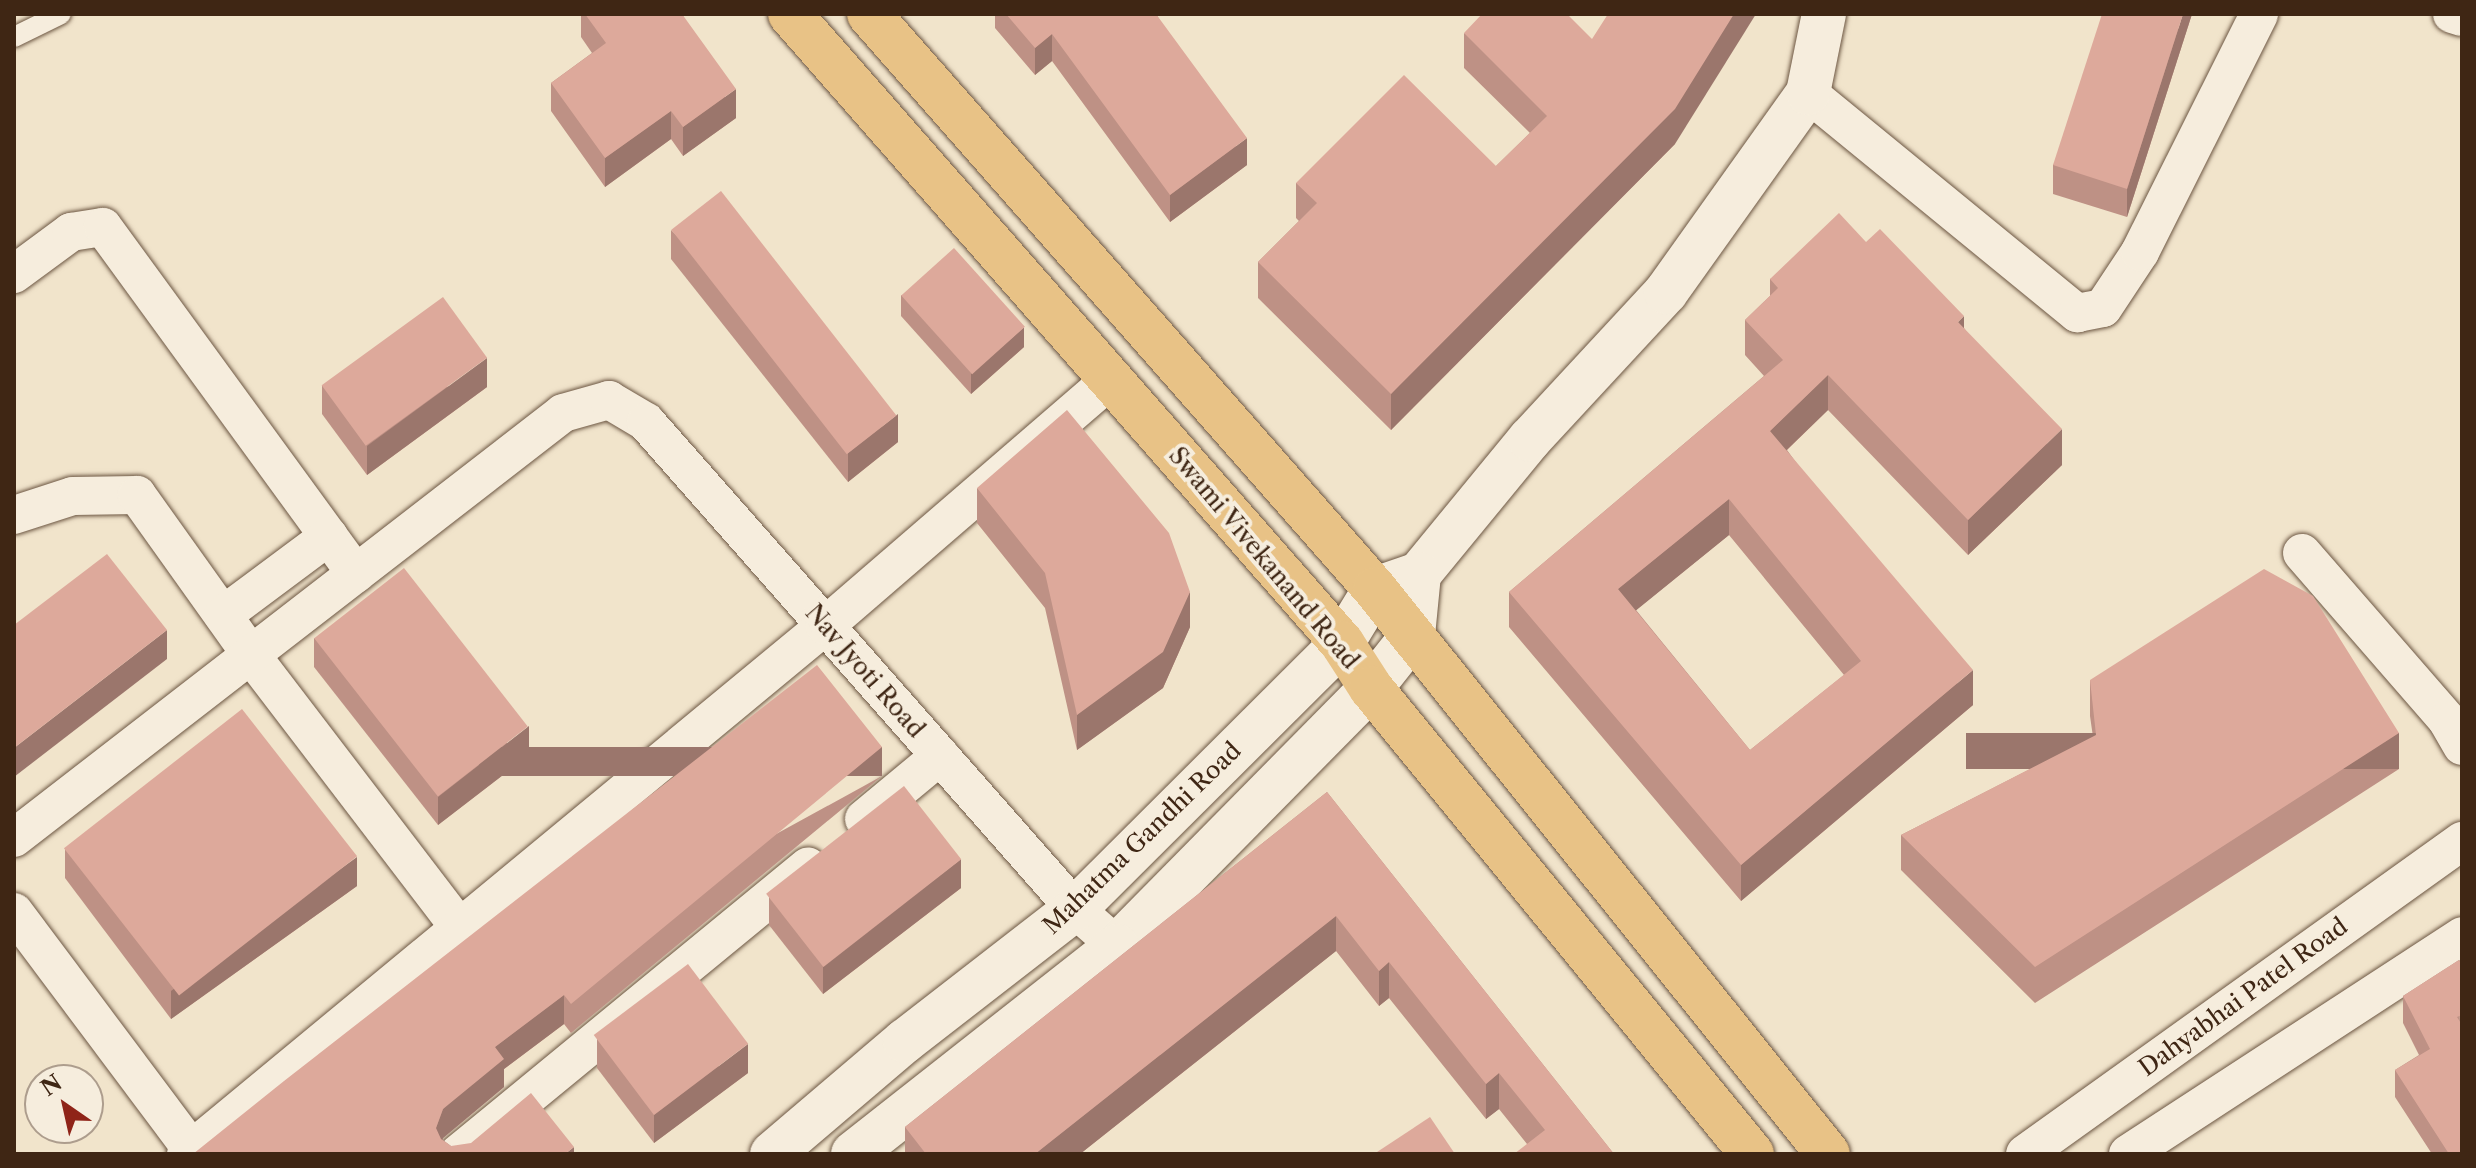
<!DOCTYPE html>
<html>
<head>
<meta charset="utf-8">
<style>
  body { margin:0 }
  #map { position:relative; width:2476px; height:1168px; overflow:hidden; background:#f1e4cb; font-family:"Libre Caslon Text",serif }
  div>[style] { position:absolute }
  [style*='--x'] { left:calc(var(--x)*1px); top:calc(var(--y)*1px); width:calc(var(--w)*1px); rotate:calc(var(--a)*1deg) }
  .roads { filter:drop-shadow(0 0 2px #6c5642) drop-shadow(0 0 2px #6c5642) }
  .lane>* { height:20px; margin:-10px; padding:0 10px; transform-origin:10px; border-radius:10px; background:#f6eddd }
  .street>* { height:38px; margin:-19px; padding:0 19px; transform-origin:19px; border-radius:19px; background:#f6eddd }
  .secondary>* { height:44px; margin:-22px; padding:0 22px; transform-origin:22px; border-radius:22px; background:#f6eddd }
  .primary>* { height:44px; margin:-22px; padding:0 22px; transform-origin:22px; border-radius:22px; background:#e8c286 }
  .wall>* { inset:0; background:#be9185 }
  .shaded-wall>* { inset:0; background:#9b766c; transform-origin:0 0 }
  .building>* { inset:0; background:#dda99b; transform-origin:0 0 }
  span { translate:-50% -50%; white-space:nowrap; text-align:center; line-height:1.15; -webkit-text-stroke:8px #f6eddd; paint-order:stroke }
  .street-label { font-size:24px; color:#3f2614 }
  .frame { position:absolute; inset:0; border:16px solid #3f2614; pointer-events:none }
  .north { position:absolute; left:24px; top:1064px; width:80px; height:80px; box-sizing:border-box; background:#f6eddd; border:2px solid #ad9d8d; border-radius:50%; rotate:326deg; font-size:22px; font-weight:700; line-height:32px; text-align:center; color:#3f2614 }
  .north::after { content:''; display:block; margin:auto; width:28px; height:36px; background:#8f2418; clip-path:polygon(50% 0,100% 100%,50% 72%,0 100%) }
</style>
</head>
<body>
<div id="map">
  <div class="roads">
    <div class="lane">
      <i style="--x:14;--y:37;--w:52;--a:-26.1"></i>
    </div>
    <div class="street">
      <i style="--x:2452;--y:14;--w:10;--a:17"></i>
      <i style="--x:1808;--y:93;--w:348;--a:39.3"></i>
      <i style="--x:2077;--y:313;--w:26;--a:-11"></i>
      <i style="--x:2103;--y:308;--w:67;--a:-56.5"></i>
      <i style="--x:2140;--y:252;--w:266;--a:-63.4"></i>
      <i style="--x:14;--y:274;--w:71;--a:-36.4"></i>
      <i style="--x:71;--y:232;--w:32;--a:-9"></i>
      <i style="--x:103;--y:227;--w:429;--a:53.9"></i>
      <i style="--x:14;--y:515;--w:62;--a:-17.9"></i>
      <i style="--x:73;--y:496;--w:64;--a:-0.9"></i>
      <i style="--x:137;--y:495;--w:196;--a:54.5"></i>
      <i style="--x:251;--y:655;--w:344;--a:52.6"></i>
      <i style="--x:2302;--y:553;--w:221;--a:49"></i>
      <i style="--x:2447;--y:720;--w:30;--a:60"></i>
      <i style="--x:223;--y:615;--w:132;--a:-36.7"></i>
      <i style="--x:864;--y:819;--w:99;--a:-39.7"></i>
      <i style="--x:14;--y:838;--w:694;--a:-37.74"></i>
      <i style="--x:563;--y:413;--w:48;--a:-15.8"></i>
      <i style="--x:609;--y:400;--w:43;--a:30.7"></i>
      <i style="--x:646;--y:422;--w:649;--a:48.62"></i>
      <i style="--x:1075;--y:909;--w:56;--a:41.4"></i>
      <i style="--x:14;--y:912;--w:296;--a:53.2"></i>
      <i style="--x:186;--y:1154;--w:829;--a:-39.57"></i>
      <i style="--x:825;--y:626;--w:378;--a:-40.8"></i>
      <i style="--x:458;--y:1154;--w:453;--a:-39.4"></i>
      <i style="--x:2025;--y:1154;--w:538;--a:-35.61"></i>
      <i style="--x:2128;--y:1154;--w:399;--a:-33.1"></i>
    </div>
    <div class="secondary">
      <i style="--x:1419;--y:574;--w:175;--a:-50.6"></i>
      <i style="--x:1530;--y:439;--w:200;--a:-47.2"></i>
      <i style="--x:1666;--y:292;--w:244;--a:-54.5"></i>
      <i style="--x:1808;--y:93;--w:81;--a:-78.6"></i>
      <i style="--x:772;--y:1154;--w:175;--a:-40.4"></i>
      <i style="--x:905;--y:1041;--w:215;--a:-37.8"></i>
      <i style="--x:1075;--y:909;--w:377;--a:-44.9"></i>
      <i style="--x:1342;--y:643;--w:63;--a:-58.6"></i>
      <i style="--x:1375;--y:589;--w:46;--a:-18.8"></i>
      <i style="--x:1419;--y:574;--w:61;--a:95.6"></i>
      <i style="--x:1413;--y:635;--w:68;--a:128.4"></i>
      <i style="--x:1371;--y:688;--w:362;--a:134.6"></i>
      <i style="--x:1117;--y:946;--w:336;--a:141.8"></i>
    </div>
    <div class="primary">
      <i style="--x:790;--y:14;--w:837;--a:48.73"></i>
      <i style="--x:1342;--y:643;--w:54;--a:57.2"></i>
      <i style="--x:1371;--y:688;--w:602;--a:50.73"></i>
      <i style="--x:869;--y:14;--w:766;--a:48.65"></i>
      <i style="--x:1375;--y:589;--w:724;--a:51.28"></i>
    </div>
  </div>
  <div class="wall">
    <i style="clip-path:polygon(581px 14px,682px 14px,736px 118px,683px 156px,671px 139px,605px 187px,551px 111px,551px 83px,592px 53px,581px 37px)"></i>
    <i style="clip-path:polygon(995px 14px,1156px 14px,1247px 165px,1170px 222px,1052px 61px,1035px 75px,995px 28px)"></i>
    <i style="clip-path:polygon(2192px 14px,2127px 217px,2053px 194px,2053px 165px)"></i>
    <i style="clip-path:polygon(1464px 33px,1675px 144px,1391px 430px,1258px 298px,1258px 262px,1299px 221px,1296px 218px,1296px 183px,1496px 166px,1530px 133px,1464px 68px)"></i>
    <i style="clip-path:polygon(671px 230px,898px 442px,848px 482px,671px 259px)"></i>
    <i style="clip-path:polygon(evenodd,1866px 242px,1964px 328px,2062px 465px,1968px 555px,1828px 410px,1787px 450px,1973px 705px,1741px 901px,1509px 627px,1509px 592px,1764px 376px,1745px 355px,1745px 320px,1770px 296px,1770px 279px,1866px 242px,1729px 535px,1844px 675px,1750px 750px,1636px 610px,1729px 535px)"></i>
    <i style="clip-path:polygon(901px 295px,1024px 347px,971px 394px,901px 316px)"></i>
    <i style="clip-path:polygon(322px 385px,487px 387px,367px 475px,322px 414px)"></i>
    <i style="clip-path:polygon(977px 488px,1190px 627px,1163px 688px,1077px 750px,1045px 608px,977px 523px)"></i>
    <i style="clip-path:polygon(314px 638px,529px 755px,438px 825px,314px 667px)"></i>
    <i style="clip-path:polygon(2090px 680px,2399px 769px,2035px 1003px,1901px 870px,1901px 835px,2093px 737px,2090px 716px)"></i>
    <i style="clip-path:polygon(882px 776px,571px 1033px,564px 1024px,504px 1069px,504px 1087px,443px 1138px,443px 1140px,451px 1146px,574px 1154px,193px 1154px)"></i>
    <i style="clip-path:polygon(1327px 792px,1614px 1154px,1527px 1144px,1499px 1109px,1486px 1119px,1389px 998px,1379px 1006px,1336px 951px,1080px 1154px,905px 1154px,905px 1127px)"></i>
    <i style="clip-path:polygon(65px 849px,357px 886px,171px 1019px,65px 878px)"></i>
    <i style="clip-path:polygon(961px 888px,823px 994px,769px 925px,769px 897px)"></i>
    <i style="clip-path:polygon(2459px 960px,2462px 1154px,2432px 1154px,2395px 1097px,2395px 1070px,2419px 1055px,2403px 1023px,2403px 996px)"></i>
    <i style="clip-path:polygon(597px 1039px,748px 1073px,654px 1143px,597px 1068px)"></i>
  </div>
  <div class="shaded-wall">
    <i style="clip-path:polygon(1734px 14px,1756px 14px,1675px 144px,1391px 430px,1391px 394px)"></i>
    <i style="clip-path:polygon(2183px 14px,2192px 14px,2127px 217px,2127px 189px)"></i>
    <i style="clip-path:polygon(1052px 34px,1052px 61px,1035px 75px,1035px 48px)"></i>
    <i style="clip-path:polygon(736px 89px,736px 118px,683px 156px,683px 127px)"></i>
    <i style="clip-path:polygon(671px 111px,671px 139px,605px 187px,605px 158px)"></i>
    <i style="clip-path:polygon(1247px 138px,1247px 165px,1170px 222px,1170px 195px)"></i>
    <i style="clip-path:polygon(1964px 316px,1964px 352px,1958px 322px)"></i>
    <i style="clip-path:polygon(1024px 327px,1024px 347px,971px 394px,971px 374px)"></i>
    <i style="clip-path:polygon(487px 358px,487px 387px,367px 475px,367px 446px)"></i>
    <i style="clip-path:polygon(1828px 375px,1828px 410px,1770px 466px,1770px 431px)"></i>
    <i style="clip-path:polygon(898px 414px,898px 442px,848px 482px,848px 453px)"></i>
    <i style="clip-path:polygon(2062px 429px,2062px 465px,1968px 555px,1968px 520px)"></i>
    <i style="clip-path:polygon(1729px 499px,1729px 535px,1618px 625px,1618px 589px)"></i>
    <i style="clip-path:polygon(1190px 592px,1190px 627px,1163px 688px,1077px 750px,1077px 715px)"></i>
    <i style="clip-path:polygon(167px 630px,167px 659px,14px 777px,14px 748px)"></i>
    <i style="clip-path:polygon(1973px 670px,1973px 705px,1741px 901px,1741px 865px)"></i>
    <i style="clip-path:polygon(529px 726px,529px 755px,438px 825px,438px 797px)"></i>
    <i style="left:2399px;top:733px;width:36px;height:433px;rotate:90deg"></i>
    <i style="left:882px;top:747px;width:29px;height:403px;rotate:90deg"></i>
    <i style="clip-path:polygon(357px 857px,357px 886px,171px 1019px,171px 991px)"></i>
    <i style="clip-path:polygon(961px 859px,961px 888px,823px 994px,823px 965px)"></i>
    <i style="clip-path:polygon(1336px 916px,1336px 951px,1080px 1154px,1035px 1154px)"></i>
    <i style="clip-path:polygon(1389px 962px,1389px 998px,1379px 1006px,1379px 971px)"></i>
    <i style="clip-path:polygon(564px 995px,564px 1024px,504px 1069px,504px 1087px,443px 1138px,437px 1154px,436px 1128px,443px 1109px,495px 1047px)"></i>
    <i style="clip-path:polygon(748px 1044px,748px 1073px,654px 1143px,654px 1115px)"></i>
    <i style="clip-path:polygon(1499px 1073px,1499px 1109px,1486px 1119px,1486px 1084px)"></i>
    <i style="clip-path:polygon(574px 1147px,574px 1154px,565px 1154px)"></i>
  </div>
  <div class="building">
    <i style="clip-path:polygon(585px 14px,682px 14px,736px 89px,683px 127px,671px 111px,605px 158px,551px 83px,606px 43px)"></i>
    <i style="clip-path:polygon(1006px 14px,1156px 14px,1247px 138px,1170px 195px,1052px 34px,1035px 48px)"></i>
    <i style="clip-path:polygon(1482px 14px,1567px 14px,1592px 39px,1608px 14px,1734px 14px,1675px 109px,1391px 394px,1258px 262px,1317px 203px,1296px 183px,1404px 75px,1496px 166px,1547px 116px,1464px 33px)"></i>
    <i style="clip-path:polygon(2102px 14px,2183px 14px,2127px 189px,2053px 165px)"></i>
    <i style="left:721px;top:191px;width:285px;height:63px;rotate:52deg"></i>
    <i style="clip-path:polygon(evenodd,1839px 213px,1866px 242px,1880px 229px,1964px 316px,1958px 322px,2062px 429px,1968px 520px,1828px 375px,1770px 431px,1973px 670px,1741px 865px,1509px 592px,1783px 360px,1745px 320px,1778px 288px,1770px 279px,1839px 213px,1729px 499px,1861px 661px,1750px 750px,1618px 589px,1729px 499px)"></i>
    <i style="left:954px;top:248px;width:106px;height:71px;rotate:48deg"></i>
    <i style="left:443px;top:297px;width:75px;height:150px;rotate:54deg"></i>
    <i style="clip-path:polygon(1067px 410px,1169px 533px,1190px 592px,1163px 652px,1077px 715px,1045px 573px,977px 488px)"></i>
    <i style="clip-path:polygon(107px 554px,167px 630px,14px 748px,14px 625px)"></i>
    <i style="left:404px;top:568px;width:201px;height:114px;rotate:52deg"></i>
    <i style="clip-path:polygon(2264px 569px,2313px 596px,2399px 733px,2035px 967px,1901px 835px,2096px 735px,2090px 680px)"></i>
    <i style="clip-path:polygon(817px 665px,882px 747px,571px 1004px,564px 995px,495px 1047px,504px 1059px,443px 1109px,436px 1128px,441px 1139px,451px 1146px,471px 1143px,531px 1093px,574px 1147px,565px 1154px,193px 1154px,284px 1081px)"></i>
    <i style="left:242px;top:709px;width:187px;height:226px;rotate:52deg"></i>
    <i style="left:904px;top:786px;width:93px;height:175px;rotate:52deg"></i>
    <i style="clip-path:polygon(1327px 792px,1614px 1154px,1514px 1154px,1545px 1130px,1499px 1073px,1486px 1084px,1389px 962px,1379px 971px,1336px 916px,1035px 1154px,926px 1154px,905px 1127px)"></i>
    <i style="clip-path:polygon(2459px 960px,2462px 965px,2462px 1015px,2457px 1017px,2462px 1025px,2462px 1154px,2449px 1154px,2395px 1070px,2430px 1049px,2403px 996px)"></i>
    <i style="left:688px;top:964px;width:100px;height:118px;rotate:53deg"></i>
    <i style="clip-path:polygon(1430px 1117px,1455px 1154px,1374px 1154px)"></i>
  </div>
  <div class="street-label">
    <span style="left:1264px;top:558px;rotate:50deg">Swami Vivekanand Road</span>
    <span style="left:865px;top:671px;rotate:49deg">Nav Jyoti Road</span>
    <span style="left:1142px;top:838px;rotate:-44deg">Mahatma Gandhi Road</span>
    <span style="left:2243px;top:997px;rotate:-36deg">Dahyabhai Patel Road</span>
  </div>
  <div class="frame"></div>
  <div class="north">N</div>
</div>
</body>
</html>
